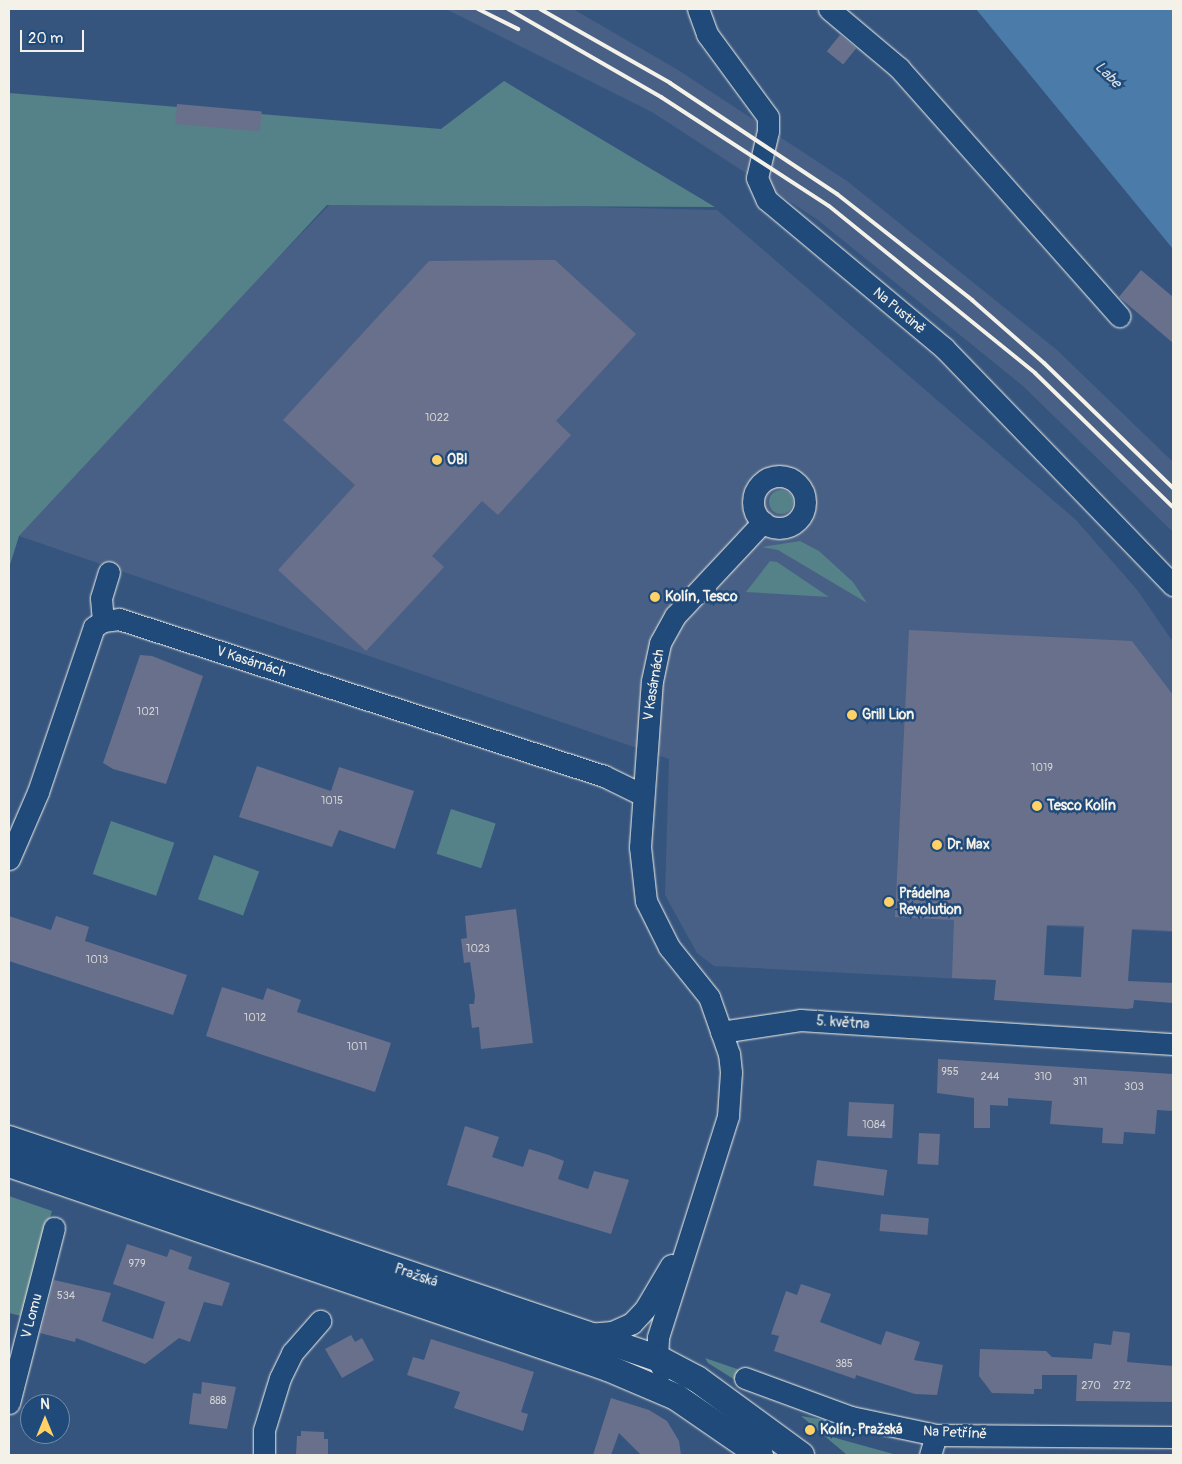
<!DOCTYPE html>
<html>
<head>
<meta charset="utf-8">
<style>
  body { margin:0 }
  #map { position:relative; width:1182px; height:1464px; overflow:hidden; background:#35557f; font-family:Pangolin,sans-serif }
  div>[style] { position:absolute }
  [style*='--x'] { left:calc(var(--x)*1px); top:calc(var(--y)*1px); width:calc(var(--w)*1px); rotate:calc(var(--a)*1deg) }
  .built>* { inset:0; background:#486085 }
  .green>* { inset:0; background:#558188; transform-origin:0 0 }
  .round { border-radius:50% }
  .water>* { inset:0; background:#4b7ba8 }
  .building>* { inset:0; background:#69708c; transform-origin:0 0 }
  .roads { filter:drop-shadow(0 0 1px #f4f1e8) drop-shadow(0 0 1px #f4f1e8) }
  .minor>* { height:21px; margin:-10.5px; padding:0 10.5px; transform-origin:10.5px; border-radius:10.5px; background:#1f4a7a }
  .minor>.ring { margin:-10.5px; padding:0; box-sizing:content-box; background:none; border:21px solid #1f4a7a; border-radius:50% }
  .tertiary>* { height:26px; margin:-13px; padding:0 13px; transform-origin:13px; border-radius:13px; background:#1f4a7a }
  .rail>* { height:4px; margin:-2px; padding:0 2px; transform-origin:2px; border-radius:2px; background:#f4f1e8 }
  .dots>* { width:14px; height:14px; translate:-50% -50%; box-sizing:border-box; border:2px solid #1f4a7a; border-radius:50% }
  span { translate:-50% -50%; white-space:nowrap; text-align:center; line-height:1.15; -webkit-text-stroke:5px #1f4a7a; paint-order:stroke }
  .number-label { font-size:11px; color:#d1d1d1 }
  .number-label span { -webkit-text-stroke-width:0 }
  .street-label { font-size:14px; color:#f4f1e8 }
  .poi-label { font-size:14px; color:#f4f1e8; font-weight:700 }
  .left { translate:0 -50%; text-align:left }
  .water-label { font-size:15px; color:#dbdfde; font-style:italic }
  .frame { position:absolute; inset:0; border:10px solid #f4f1e8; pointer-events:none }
  .north { position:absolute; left:20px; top:1394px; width:50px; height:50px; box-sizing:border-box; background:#1f4a7a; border:1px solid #748da6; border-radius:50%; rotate:0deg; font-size:14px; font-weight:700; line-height:20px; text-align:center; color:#f4f1e8 }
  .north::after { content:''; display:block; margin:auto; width:18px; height:22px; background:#ffd166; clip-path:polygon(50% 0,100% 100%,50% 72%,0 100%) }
  .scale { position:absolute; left:20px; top:30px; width:64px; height:22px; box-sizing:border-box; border:2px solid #f4f1e8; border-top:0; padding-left:6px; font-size:15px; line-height:18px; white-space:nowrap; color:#f4f1e8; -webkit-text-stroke:4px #1f4a7a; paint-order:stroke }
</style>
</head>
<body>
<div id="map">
  <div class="built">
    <i style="clip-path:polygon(446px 9px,573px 9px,678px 70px,847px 181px,1057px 350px,1173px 462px,1173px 532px,1023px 386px,818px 220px,652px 112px)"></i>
    <i style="clip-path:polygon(333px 201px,717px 210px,1076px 520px,1138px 591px,1173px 642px,1173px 932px,985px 923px,982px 980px,714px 966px,697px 953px,665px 895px,669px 759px,19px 536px,209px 329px)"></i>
  </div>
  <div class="green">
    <i style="clip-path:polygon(504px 81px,715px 207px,327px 205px,19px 536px,9px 568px,9px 93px,441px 129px)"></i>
    <i class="round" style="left:769px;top:490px;width:24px;height:24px"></i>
    <i style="clip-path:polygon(800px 541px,819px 551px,853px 582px,867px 603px,778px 550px,762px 547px)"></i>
    <i style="clip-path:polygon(770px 561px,777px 562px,829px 597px,746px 592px)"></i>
    <i style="left:451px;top:809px;width:47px;height:47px;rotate:18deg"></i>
    <i style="left:111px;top:821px;width:67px;height:56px;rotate:19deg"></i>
    <i style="left:214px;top:855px;width:48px;height:47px;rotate:20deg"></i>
    <i style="clip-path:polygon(9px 1196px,52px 1211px,21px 1316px,9px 1313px)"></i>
    <i style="clip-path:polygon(705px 1358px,740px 1370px,735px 1380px,708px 1363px)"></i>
    <i style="clip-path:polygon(801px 1416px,826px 1420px,825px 1435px,897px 1455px,847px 1455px)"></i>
  </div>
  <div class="water">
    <i style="clip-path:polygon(976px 9px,1173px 9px,1173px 249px)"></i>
  </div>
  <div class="building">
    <i style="left:840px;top:35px;width:21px;height:21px;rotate:39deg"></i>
    <i style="left:177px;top:104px;width:85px;height:20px;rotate:5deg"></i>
    <i style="clip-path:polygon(555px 260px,636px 334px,556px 421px,571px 435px,498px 515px,482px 501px,432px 556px,444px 567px,366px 651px,278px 570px,355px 485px,283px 420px,429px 261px)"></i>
    <i style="clip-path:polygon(1141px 270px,1173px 297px,1173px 343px,1119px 297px)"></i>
    <i style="clip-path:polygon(evenodd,909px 630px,1132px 641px,1173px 695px,1173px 931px,1132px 929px,1128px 981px,1173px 983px,1173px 1003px,1134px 1000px,1133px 1008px,1127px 1009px,994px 1000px,996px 980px,952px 978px,954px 920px,895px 917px,909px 630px,1047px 925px,1084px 926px,1081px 977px,1044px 975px,1047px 925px)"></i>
    <i style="clip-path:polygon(140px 655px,152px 656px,203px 676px,166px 784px,113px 769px,103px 763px)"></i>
    <i style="clip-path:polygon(257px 766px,331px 791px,339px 767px,414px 791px,395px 849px,339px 830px,332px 847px,239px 817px)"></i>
    <i style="clip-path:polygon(516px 909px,533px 1043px,481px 1049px,479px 1027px,472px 1028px,469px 1004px,474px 1004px,475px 996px,470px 962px,464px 963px,461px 939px,467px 938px,465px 916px)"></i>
    <i style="clip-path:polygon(9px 916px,51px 930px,56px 916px,89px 927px,85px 941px,187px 975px,173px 1015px,9px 961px)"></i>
    <i style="clip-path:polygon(222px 987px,263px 1000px,267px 988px,301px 1000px,297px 1012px,391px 1043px,375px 1092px,206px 1036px)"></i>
    <i style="clip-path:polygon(938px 1059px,1173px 1074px,1173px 1111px,1157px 1110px,1155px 1134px,1124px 1132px,1123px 1144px,1102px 1143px,1103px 1128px,1050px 1124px,1052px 1101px,1008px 1098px,1008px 1106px,990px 1105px,990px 1128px,974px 1128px,974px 1098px,937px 1093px)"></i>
    <i style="left:849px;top:1102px;width:45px;height:34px;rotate:3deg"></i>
    <i style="clip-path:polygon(465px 1126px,499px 1137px,492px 1157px,523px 1167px,529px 1149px,549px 1155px,564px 1161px,558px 1179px,588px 1189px,594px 1171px,629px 1180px,611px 1234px,447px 1185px)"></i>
    <i style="left:919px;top:1133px;width:21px;height:31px;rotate:3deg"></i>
    <i style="left:817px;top:1160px;width:71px;height:26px;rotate:8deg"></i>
    <i style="left:881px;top:1214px;width:48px;height:17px;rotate:5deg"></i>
    <i style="clip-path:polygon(127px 1244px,167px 1257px,170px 1249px,192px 1257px,188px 1269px,230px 1283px,222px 1306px,204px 1302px,190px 1342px,179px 1338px,145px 1364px,76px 1338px,75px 1342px,40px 1333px,54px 1280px,111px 1293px,102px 1321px,153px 1339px,165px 1302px,113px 1284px)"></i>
    <i style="clip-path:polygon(801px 1284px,831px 1294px,820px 1322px,881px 1345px,886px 1331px,920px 1342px,914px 1360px,943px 1365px,937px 1395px,915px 1394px,856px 1375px,855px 1379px,774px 1351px,779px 1336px,771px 1334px,786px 1291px,797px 1295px)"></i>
    <i style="clip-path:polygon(1113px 1331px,1130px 1333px,1127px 1362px,1173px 1366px,1173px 1402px,1076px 1401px,1077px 1375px,1042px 1375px,1042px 1389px,1034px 1389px,1034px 1394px,992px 1393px,979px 1376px,980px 1349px,1046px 1351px,1052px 1357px,1092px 1359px,1094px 1343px,1111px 1345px)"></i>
    <i style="clip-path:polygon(351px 1335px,355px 1342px,362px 1338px,374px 1360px,342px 1378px,325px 1349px)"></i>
    <i style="clip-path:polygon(431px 1339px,534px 1372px,521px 1412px,528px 1414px,523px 1431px,454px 1408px,460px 1392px,407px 1375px,413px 1357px,424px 1360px)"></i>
    <i style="clip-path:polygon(202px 1382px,236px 1387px,227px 1429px,189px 1424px,193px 1393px,201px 1394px)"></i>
    <i style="clip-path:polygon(611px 1398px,649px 1410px,667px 1421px,679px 1441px,681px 1455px,641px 1455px,619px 1433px,611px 1455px,593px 1455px)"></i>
    <i style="clip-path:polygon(301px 1431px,324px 1432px,324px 1439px,328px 1439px,328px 1455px,296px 1455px,297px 1436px,301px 1436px)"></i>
  </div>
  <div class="roads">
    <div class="minor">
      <i style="--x:698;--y:9;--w:27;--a:70"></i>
      <i style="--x:707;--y:34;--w:103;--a:53.7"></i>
      <i style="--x:768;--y:117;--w:14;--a:90"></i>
      <i style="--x:768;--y:131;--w:48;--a:103.2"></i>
      <i style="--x:757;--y:178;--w:24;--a:66"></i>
      <i style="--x:767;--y:200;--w:231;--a:39.9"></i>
      <i style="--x:944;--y:348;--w:330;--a:46"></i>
      <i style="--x:829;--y:9;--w:92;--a:40.1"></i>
      <i style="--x:899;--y:68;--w:332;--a:48.4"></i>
      <i class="ring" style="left:753px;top:476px;width:31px;height:31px"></i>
      <i style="--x:103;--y:621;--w:23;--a:-95"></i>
      <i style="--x:101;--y:598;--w:27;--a:-73"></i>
      <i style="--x:9;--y:859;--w:73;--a:-66.6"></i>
      <i style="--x:38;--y:792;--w:174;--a:-71.3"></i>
      <i style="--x:94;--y:627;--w:11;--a:-34"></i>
      <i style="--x:103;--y:621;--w:16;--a:-7"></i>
      <i style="--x:119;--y:619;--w:510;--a:17.94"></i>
      <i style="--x:604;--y:776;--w:43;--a:26"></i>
      <i style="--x:721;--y:1032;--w:80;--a:-8.6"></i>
      <i style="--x:800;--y:1020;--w:374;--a:3.7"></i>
      <i style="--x:588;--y:1334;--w:24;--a:-5"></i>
      <i style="--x:612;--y:1332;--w:22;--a:-24"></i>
      <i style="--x:632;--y:1323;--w:19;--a:-47"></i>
      <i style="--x:645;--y:1309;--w:51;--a:-59.4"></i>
      <i style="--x:663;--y:1370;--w:13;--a:-117"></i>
      <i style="--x:657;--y:1358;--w:21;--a:-87"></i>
      <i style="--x:658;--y:1337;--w:232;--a:-72.4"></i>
      <i style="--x:728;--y:1116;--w:44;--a:-86.1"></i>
      <i style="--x:731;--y:1072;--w:18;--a:-96"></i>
      <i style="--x:729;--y:1054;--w:60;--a:-109.3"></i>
      <i style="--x:709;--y:997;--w:64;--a:-128.7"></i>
      <i style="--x:669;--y:947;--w:51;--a:-116.6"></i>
      <i style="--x:646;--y:901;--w:54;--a:-96.3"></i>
      <i style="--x:640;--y:847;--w:166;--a:-85.9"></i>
      <i style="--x:652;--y:681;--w:39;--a:-78"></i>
      <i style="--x:660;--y:643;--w:31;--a:-61"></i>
      <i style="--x:675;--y:616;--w:129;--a:-46.9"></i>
      <i style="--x:745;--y:1378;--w:113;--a:20.2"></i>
      <i style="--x:851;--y:1417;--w:87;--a:12"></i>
      <i style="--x:936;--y:1435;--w:237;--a:0.5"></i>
      <i style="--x:9;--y:1403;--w:181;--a:-75.6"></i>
      <i style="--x:264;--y:1455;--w:25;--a:-90"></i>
      <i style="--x:264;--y:1430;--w:54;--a:-72.9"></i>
      <i style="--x:280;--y:1378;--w:28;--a:-64"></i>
      <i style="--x:292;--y:1353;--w:43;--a:-48.8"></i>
      <i style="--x:930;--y:1455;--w:21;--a:-73"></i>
    </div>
    <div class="tertiary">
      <i style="--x:9;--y:1139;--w:684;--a:18.67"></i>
      <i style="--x:657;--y:1358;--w:45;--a:27.7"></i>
      <i style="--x:697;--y:1379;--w:129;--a:36.2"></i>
      <i style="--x:9;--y:1164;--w:633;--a:18.81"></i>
      <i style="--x:608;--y:1368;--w:74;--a:23.1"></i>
      <i style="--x:676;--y:1397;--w:102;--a:34.6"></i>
    </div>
  </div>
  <div class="rail">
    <i style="--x:478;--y:9;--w:45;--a:26.6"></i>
    <i style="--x:508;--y:9;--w:177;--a:29.9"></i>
    <i style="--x:661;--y:97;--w:200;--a:33"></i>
    <i style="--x:829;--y:206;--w:265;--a:39"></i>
    <i style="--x:1035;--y:373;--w:192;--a:44.2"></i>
    <i style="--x:540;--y:9;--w:150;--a:29.6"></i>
    <i style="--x:670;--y:83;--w:201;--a:33.6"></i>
    <i style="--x:837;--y:194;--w:172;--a:38.1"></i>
    <i style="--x:972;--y:300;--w:96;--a:41.2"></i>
    <i style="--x:1044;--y:363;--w:180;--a:44.1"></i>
  </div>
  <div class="dots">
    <i style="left:437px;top:460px;background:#ffd166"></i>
    <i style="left:655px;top:597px;background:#ffd166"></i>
    <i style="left:852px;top:715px;background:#ffd166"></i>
    <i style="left:1037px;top:806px;background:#ffd166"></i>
    <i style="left:937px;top:845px;background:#ffd166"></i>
    <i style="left:889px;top:902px;background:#ffd166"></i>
    <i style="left:810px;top:1430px;background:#ffd166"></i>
  </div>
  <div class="number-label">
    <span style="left:437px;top:418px">1022</span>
    <span style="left:148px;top:712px">1021</span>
    <span style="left:1042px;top:768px">1019</span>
    <span style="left:332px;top:801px">1015</span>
    <span style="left:478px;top:949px">1023</span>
    <span style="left:97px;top:960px">1013</span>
    <span style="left:255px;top:1018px">1012</span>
    <span style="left:357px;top:1047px">1011</span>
    <span style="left:950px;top:1072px">955</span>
    <span style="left:990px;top:1077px">244</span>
    <span style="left:1043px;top:1077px">310</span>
    <span style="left:1080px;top:1082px">311</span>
    <span style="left:1134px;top:1087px">303</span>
    <span style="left:874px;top:1125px">1084</span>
    <span style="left:137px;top:1264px">979</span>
    <span style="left:66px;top:1296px">534</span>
    <span style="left:844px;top:1364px">385</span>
    <span style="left:1091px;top:1386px">270</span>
    <span style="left:1122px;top:1386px">272</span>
    <span style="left:218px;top:1401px">888</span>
  </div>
  <div class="street-label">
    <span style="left:899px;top:311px;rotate:40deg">Na Pustině</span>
    <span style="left:251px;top:662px;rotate:18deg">V Kasárnách</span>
    <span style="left:654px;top:685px;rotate:-81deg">V Kasárnách</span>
    <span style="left:843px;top:1023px;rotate:4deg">5. května</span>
    <span style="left:416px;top:1276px;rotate:19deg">Pražská</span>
    <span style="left:32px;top:1316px;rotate:-75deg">V Lomu</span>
    <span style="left:955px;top:1433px;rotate:3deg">Na Petříně</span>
  </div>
  <div class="poi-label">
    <span class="left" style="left:447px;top:460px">OBI</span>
    <span class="left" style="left:665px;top:597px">Kolín, Tesco</span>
    <span class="left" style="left:862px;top:715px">Grill Lion</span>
    <span class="left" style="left:1047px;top:806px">Tesco Kolín</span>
    <span class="left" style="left:947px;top:845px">Dr. Max</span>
    <span class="left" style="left:899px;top:902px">Prádelna<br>Revolution</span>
    <span class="left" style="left:820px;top:1430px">Kolín, Pražská</span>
  </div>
  <div class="water-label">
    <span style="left:1108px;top:75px;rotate:45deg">Labe</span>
  </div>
  <div class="frame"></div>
  <div class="north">N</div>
  <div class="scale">20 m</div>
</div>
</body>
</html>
